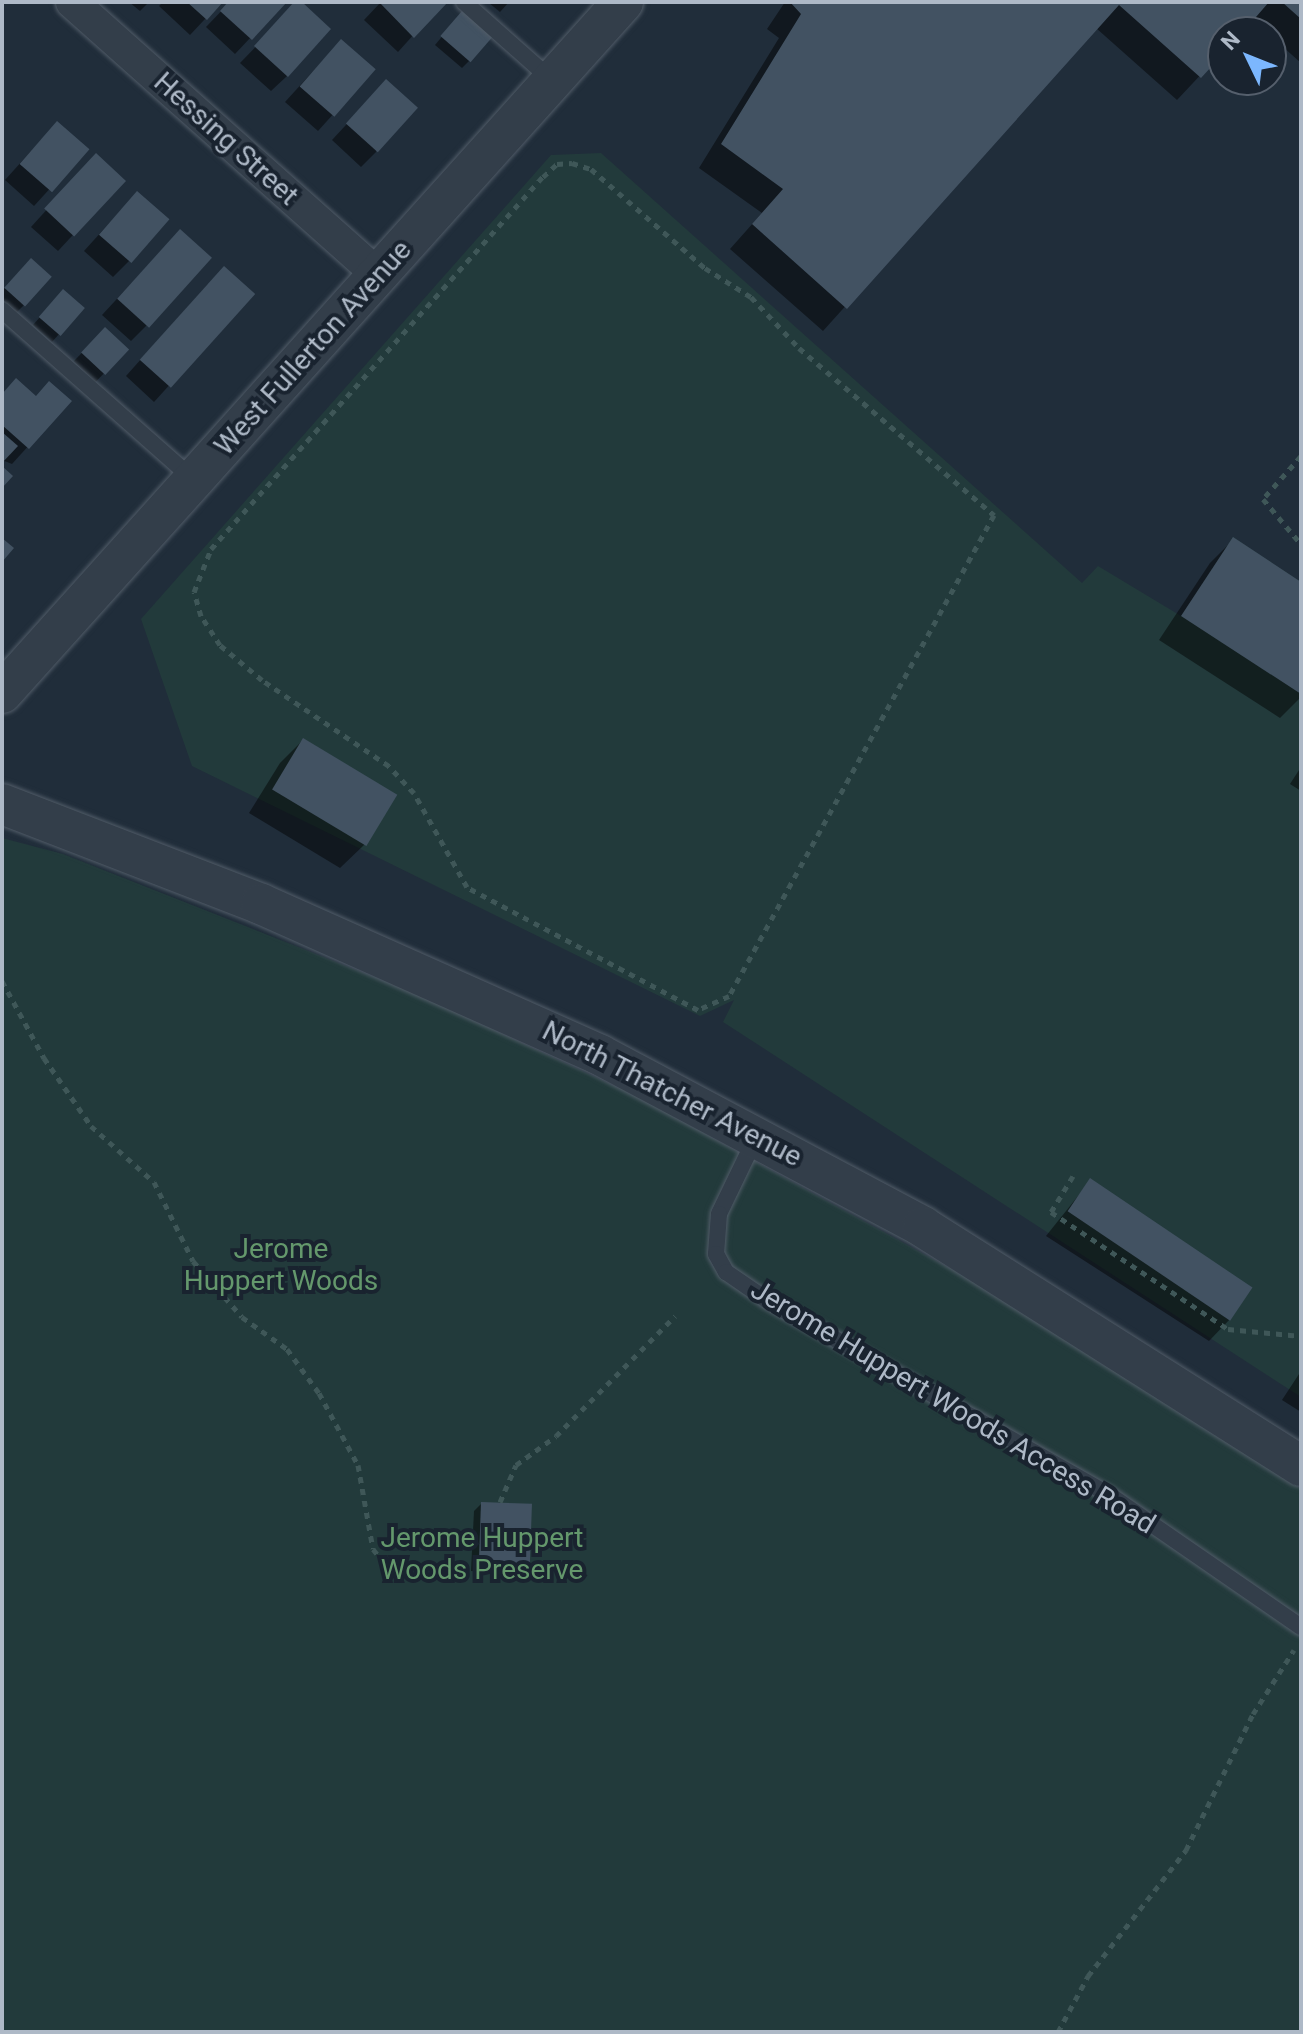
<!DOCTYPE html>
<html>
<head>
<meta charset="utf-8">
<style>
  body { margin:0 }
  #map { position:relative; width:1303px; height:2034px; overflow:hidden; background:#202d3a; font-family:Roboto,sans-serif }
  div>[style] { position:absolute }
  [style*='--x'] { left:calc(var(--x)*1px); top:calc(var(--y)*1px); width:calc(var(--w)*1px); rotate:calc(var(--a)*1deg) }
  .green>* { inset:0; background:#223a3b }
  .shadow>* { inset:0; background:#0007; transform-origin:0 0 }
  .building>* { inset:0; background:#425262; transform-origin:0 0 }
  .path>* { height:5px; margin-top:-2.5px; transform-origin:0; background:repeating-linear-gradient(90deg,#3f5758 0 6px,transparent 0 12px) }
  .roads { filter:drop-shadow(0 0 2px #515c68) drop-shadow(0 0 2px #515c68) }
  .service>* { height:16px; margin:-8px; padding:0 8px; transform-origin:8px; border-radius:8px; background:#333e4a }
  .minor>* { height:32px; margin:-16px; padding:0 16px; transform-origin:16px; border-radius:16px; background:#333e4a }
  .tertiary>* { height:40px; margin:-20px; padding:0 20px; transform-origin:20px; border-radius:20px; background:#333e4a }
  span { translate:-50% -50%; white-space:nowrap; text-align:center; line-height:1.15; -webkit-text-stroke:8px #19232f; paint-order:stroke }
  .street-label { font-size:28px; color:#aeb9c7 }
  .park-label { font-size:28px; color:#64986c }
  .frame { position:absolute; inset:0; border:4px solid #aeb9c7; pointer-events:none }
  .north { position:absolute; left:1207px; top:16px; width:80px; height:80px; box-sizing:border-box; background:#19232f; border:2px solid #555f6c; border-radius:50%; rotate:313deg; font-size:22px; font-weight:700; line-height:32px; text-align:center; color:#aeb9c7 }
  .north::after { content:''; display:block; margin:auto; width:28px; height:36px; background:#7cb7fe; clip-path:polygon(50% 0,100% 100%,50% 72%,0 100%) }
</style>
</head>
<body>
<div id="map">
  <div class="green">
    <i style="clip-path:polygon(601px 153px,1082px 583px,1098px 566px,1181px 616px,1233px 537px,1301px 582px,1301px 1397px,723px 1022px,734px 1000px,700px 1016px,192px 766px,141px 619px,551px 155px)"></i>
    <i style="clip-path:polygon(2px 838px,63px 854px,417px 994px,636px 1096px,993px 1292px,1301px 1489px,1301px 2032px,2px 2031px)"></i>
  </div>
  <div class="shadow">
    <i style="clip-path:polygon(129px 2px,149px 2px,140px 11px)"></i>
    <i style="clip-path:polygon(163px 2px,221px 2px,190px 35px,159px 6px)"></i>
    <i style="clip-path:polygon(230px 2px,284px 2px,235px 54px,206px 27px)"></i>
    <i style="clip-path:polygon(299px 2px,287px 76px,271px 91px,240px 63px)"></i>
    <i style="clip-path:polygon(381px 2px,443px 2px,398px 52px,364px 20px)"></i>
    <i style="clip-path:polygon(488px 2px,509px 2px,500px 12px)"></i>
    <i style="clip-path:polygon(785px 2px,1301px 2px,1301px 63px,1252px 19px,1240px 32px,1223px 32px,1223px 51px,1177px 100px,1096px 28px,823px 331px,730px 249px,762px 213px,699px 168px,779px 38px,767px 29px)"></i>
    <i style="clip-path:polygon(455px 21px,469px 61px,462px 68px,435px 45px)"></i>
    <i style="clip-path:polygon(326px 57px,373px 70px,318px 131px,285px 102px)"></i>
    <i style="clip-path:polygon(371px 98px,376px 152px,361px 167px,332px 140px)"></i>
    <i style="clip-path:polygon(41px 140px,86px 149px,34px 206px,5px 180px)"></i>
    <i style="clip-path:polygon(81px 172px,123px 181px,58px 251px,31px 227px)"></i>
    <i style="clip-path:polygon(122px 209px,129px 261px,113px 277px,84px 251px)"></i>
    <i style="clip-path:polygon(165px 247px,147px 325px,131px 341px,102px 315px)"></i>
    <i style="clip-path:polygon(31px 261px,24px 305px,17px 312px,2px 299px,2px 291px)"></i>
    <i style="clip-path:polygon(208px 284px,252px 294px,154px 402px,126px 376px)"></i>
    <i style="clip-path:polygon(56px 299px,82px 308px,52px 342px,33px 325px)"></i>
    <i style="left:105px;top:329px;width:30px;height:45px;rotate:44deg"></i>
    <i style="clip-path:polygon(2px 395px,69px 401px,12px 464px,2px 460px)"></i>
    <i style="clip-path:polygon(1233px 540px,1301px 584px,1301px 697px,1280px 718px,1159px 640px,1210px 563px)"></i>
    <i style="clip-path:polygon(303px 740px,394px 796px,364px 845px,340px 868px,249px 813px,280px 763px)"></i>
    <i style="clip-path:polygon(1301px 767px,1301px 791px,1290px 784px)"></i>
    <i style="clip-path:polygon(1090px 1181px,1232px 1317px,1209px 1341px,1046px 1236px)"></i>
    <i style="clip-path:polygon(1301px 1371px,1301px 1412px,1282px 1400px)"></i>
    <i style="clip-path:polygon(481px 1504px,527px 1566px,519px 1573px,471px 1571px,474px 1511px)"></i>
  </div>
  <div class="building">
    <i style="clip-path:polygon(187px 2px,223px 2px,207px 20px)"></i>
    <i style="clip-path:polygon(228px 2px,287px 2px,252px 40px,220px 11px)"></i>
    <i style="clip-path:polygon(294px 2px,302px 2px,331px 29px,288px 77px,254px 46px)"></i>
    <i style="clip-path:polygon(379px 2px,448px 2px,414px 38px)"></i>
    <i style="clip-path:polygon(790px 2px,1269px 2px,1243px 32px,1223px 32px,1223px 54px,1201px 78px,1119px 5px,847px 309px,752px 224px,783px 189px,721px 144px,801px 14px)"></i>
    <i style="clip-path:polygon(1282px 2px,1301px 2px,1301px 19px)"></i>
    <i style="left:462px;top:11px;width:40px;height:33px;rotate:41deg"></i>
    <i style="left:341px;top:39px;width:46px;height:63px;rotate:41deg"></i>
    <i style="left:386px;top:79px;width:43px;height:60px;rotate:42deg"></i>
    <i style="left:57px;top:121px;width:43px;height:57px;rotate:41deg"></i>
    <i style="left:96px;top:153px;width:41px;height:76px;rotate:43deg"></i>
    <i style="left:137px;top:191px;width:43px;height:58px;rotate:41deg"></i>
    <i style="left:180px;top:229px;width:43px;height:94px;rotate:42deg"></i>
    <i style="left:31px;top:258px;width:28px;height:40px;rotate:42deg"></i>
    <i style="left:224px;top:266px;width:42px;height:126px;rotate:42deg"></i>
    <i style="left:63px;top:289px;width:29px;height:37px;rotate:41deg"></i>
    <i style="left:105px;top:327px;width:33px;height:35px;rotate:43deg"></i>
    <i style="clip-path:polygon(16px 378px,36px 396px,49px 381px,72px 401px,29px 449px,2px 425px,2px 394px)"></i>
    <i style="clip-path:polygon(2px 432px,18px 446px,2px 463px)"></i>
    <i style="clip-path:polygon(2px 466px,13px 476px,2px 488px)"></i>
    <i style="clip-path:polygon(1233px 537px,1301px 582px,1301px 694px,1181px 616px)"></i>
    <i style="clip-path:polygon(2px 538px,14px 548px,2px 562px)"></i>
    <i style="left:303px;top:738px;width:110px;height:60px;rotate:31deg"></i>
    <i style="left:1090px;top:1178px;width:196px;height:40px;rotate:34deg"></i>
    <i style="left:481px;top:1502px;width:51px;height:63px;rotate:2deg"></i>
  </div>
  <div class="path">
    <i style="--x:572;--y:163;--w:20;--a:18"></i>
    <i style="--x:591;--y:169;--w:151;--a:41"></i>
    <i style="--x:705;--y:268;--w:54;--a:32.2"></i>
    <i style="--x:751;--y:297;--w:70;--a:46.7"></i>
    <i style="--x:799;--y:348;--w:257;--a:40.6"></i>
    <i style="--x:994;--y:515;--w:549;--a:118.85"></i>
    <i style="--x:729;--y:996;--w:34;--a:156"></i>
    <i style="--x:698;--y:1010;--w:262;--a:-152"></i>
    <i style="--x:467;--y:887;--w:108;--a:-119.4"></i>
    <i style="--x:414;--y:793;--w:37;--a:-133"></i>
    <i style="--x:389;--y:766;--w:153;--a:-145.9"></i>
    <i style="--x:262;--y:680;--w:55;--a:-140.2"></i>
    <i style="--x:220;--y:645;--w:35;--a:-123"></i>
    <i style="--x:201;--y:616;--w:25;--a:-106"></i>
    <i style="--x:194;--y:592;--w:46;--a:-68.4"></i>
    <i style="--x:211;--y:549;--w:499;--a:-48.3"></i>
    <i style="--x:543;--y:177;--w:19;--a:-43"></i>
    <i style="--x:557;--y:164;--w:15;--a:-4"></i>
    <i style="--x:1301;--y:456;--w:57;--a:131.5"></i>
    <i style="--x:1263;--y:499;--w:59;--a:49.8"></i>
    <i style="--x:2;--y:981;--w:88;--a:61.4"></i>
    <i style="--x:44;--y:1058;--w:83;--a:55.3"></i>
    <i style="--x:91;--y:1126;--w:84;--a:41.6"></i>
    <i style="--x:154;--y:1182;--w:88;--a:63.7"></i>
    <i style="--x:193;--y:1261;--w:74;--a:48.8"></i>
    <i style="--x:242;--y:1317;--w:55;--a:35.4"></i>
    <i style="--x:287;--y:1349;--w:54;--a:54"></i>
    <i style="--x:319;--y:1393;--w:82;--a:61.6"></i>
    <i style="--x:358;--y:1465;--w:85;--a:79.9"></i>
    <i style="--x:373;--y:1549;--w:26;--a:51"></i>
    <i style="--x:1073;--y:1176;--w:42;--a:121.4"></i>
    <i style="--x:1051;--y:1212;--w:212;--a:33.5"></i>
    <i style="--x:1228;--y:1329;--w:73;--a:5.5"></i>
    <i style="--x:500;--y:1502;--w:40;--a:-66.6"></i>
    <i style="--x:516;--y:1465;--w:49;--a:-35.9"></i>
    <i style="--x:556;--y:1436;--w:169;--a:-45.2"></i>
    <i style="--x:1058;--y:2032;--w:64;--a:-61.8"></i>
    <i style="--x:1088;--y:1976;--w:160;--a:-52.1"></i>
    <i style="--x:1186;--y:1850;--w:152;--a:-63.8"></i>
    <i style="--x:1253;--y:1714;--w:76;--a:-57.4"></i>
  </div>
  <div class="roads">
    <div class="service">
      <i style="--x:464;--y:2;--w:118;--a:41.6"></i>
      <i style="--x:2;--y:310;--w:255;--a:41.5"></i>
      <i style="--x:756;--y:1137;--w:85;--a:115.7"></i>
      <i style="--x:719;--y:1214;--w:40;--a:94.3"></i>
      <i style="--x:716;--y:1254;--w:21;--a:61"></i>
      <i style="--x:726;--y:1272;--w:51;--a:34.6"></i>
      <i style="--x:768;--y:1301;--w:391;--a:29.6"></i>
      <i style="--x:1108;--y:1494;--w:234;--a:34.6"></i>
    </div>
    <div class="minor">
      <i style="--x:72;--y:2;--w:412;--a:41.7"></i>
    </div>
    <div class="tertiary">
      <i style="--x:2;--y:693;--w:929;--a:-48.05"></i>
      <i style="--x:2;--y:804;--w:278;--a:21.1"></i>
      <i style="--x:261;--y:904;--w:371;--a:24"></i>
      <i style="--x:600;--y:1055;--w:366;--a:28"></i>
      <i style="--x:923;--y:1227;--w:447;--a:32.3"></i>
    </div>
  </div>
  <div class="street-label">
    <span style="left:226px;top:139px;rotate:42deg">Hessing Street</span>
    <span style="left:313px;top:348px;rotate:-48deg">West Fullerton Avenue</span>
    <span style="left:672px;top:1094px;rotate:27deg">North Thatcher Avenue</span>
    <span style="left:953px;top:1407px;rotate:31deg">Jerome Huppert Woods Access Road</span>
  </div>
  <div class="park-label">
    <span style="left:281px;top:1265px">Jerome<br>Huppert Woods</span>
    <span style="left:482px;top:1554px">Jerome Huppert<br>Woods Preserve</span>
  </div>
  <div class="frame"></div>
  <div class="north">N</div>
</div>
</body>
</html>
